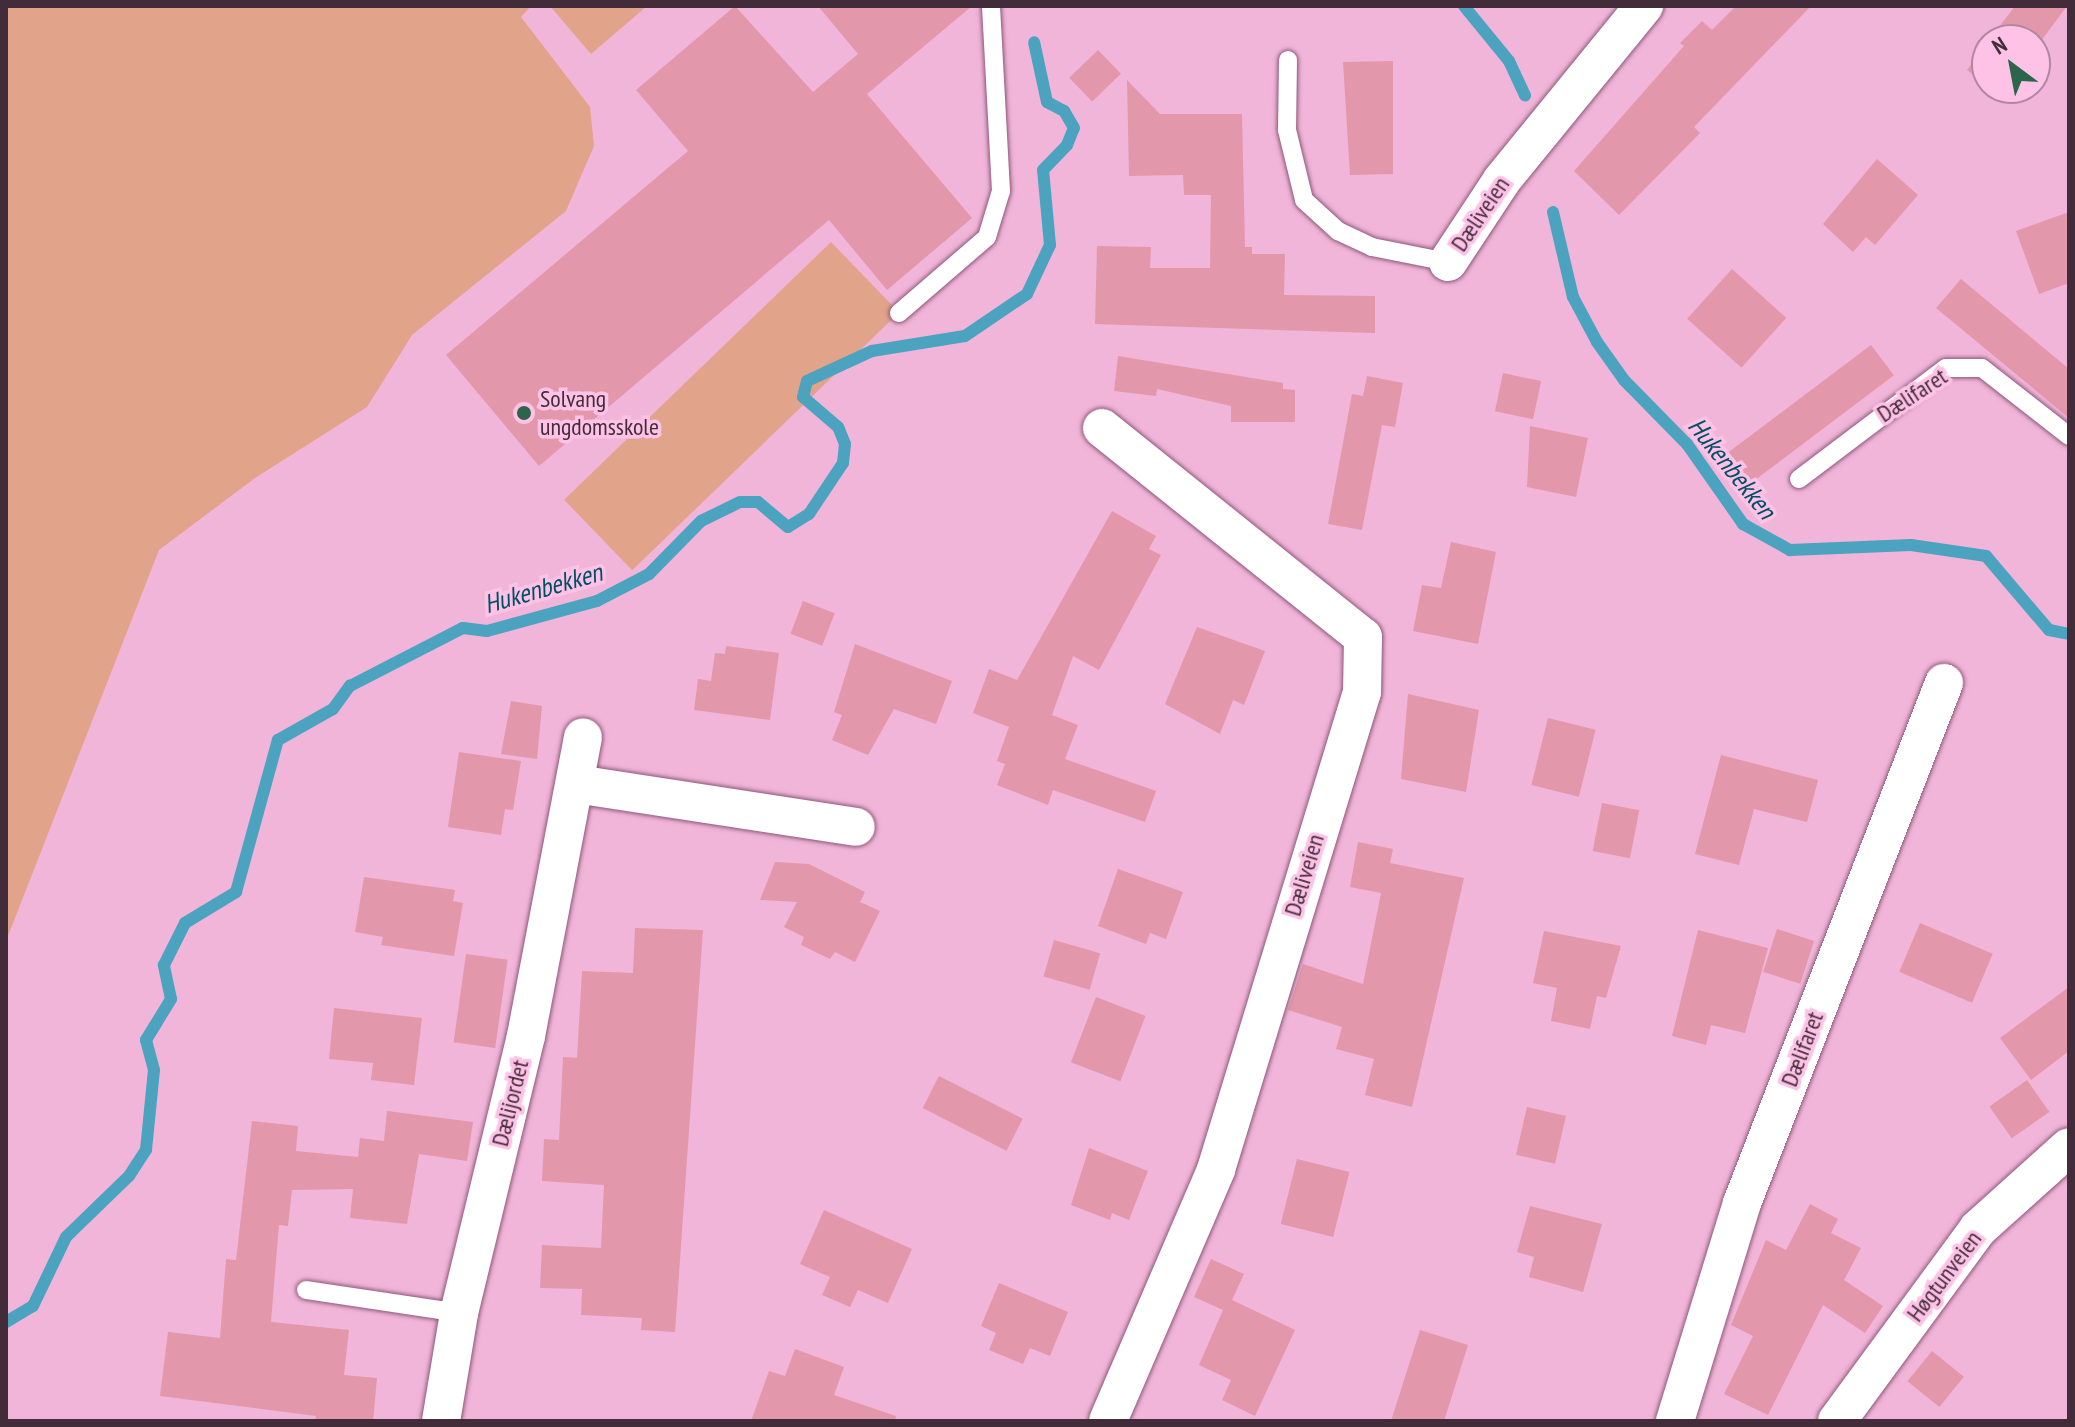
<!DOCTYPE html>
<html>
<head>
<meta charset="utf-8">
<style>
  body { margin:0 }
  #map { position:relative; width:2075px; height:1427px; overflow:hidden; background:#f1b5d9; font-family:"PT Sans Narrow",sans-serif }
  div>[style] { position:absolute }
  [style*='--x'] { left:calc(var(--x)*1px); top:calc(var(--y)*1px); width:calc(var(--w)*1px); rotate:calc(var(--a)*1deg) }
  .green>* { inset:0; background:#e1a38a; transform-origin:0 0 }
  .stream>* { height:12px; margin:-6px; padding:0 6px; transform-origin:6px; border-radius:6px; background:#4ba3c0 }
  .building>* { inset:0; background:#e397ab; transform-origin:0 0 }
  .roads { filter:drop-shadow(0 0 2px #8d5879) drop-shadow(0 0 2px #8d5879) }
  .service>* { height:18px; margin:-9px; padding:0 9px; transform-origin:9px; border-radius:9px; background:#fff }
  .minor>* { height:38px; margin:-19px; padding:0 19px; transform-origin:19px; border-radius:19px; background:#fff }
  .dots>* { width:22px; height:22px; translate:-50% -50%; box-sizing:border-box; border:4px solid #fec2e6; border-radius:50% }
  span { translate:-50% -50%; white-space:nowrap; text-align:center; line-height:1.15; -webkit-text-stroke:7px #fec2e6; paint-order:stroke }
  .street-label { font-size:24px; color:#432c3a }
  .poi-label { font-size:24px; color:#432c3a }
  .left { translate:0 -50%; text-align:left }
  .water-label { font-size:26px; color:#004f63; font-style:italic }
  .frame { position:absolute; inset:0; border:8px solid #432c3a; pointer-events:none }
  .north { position:absolute; left:1971px; top:24px; width:80px; height:80px; box-sizing:border-box; background:#fec2e6; border:2px solid #b386a1; border-radius:50%; rotate:328deg; font-size:22px; font-weight:700; line-height:32px; text-align:center; color:#432c3a }
  .north::after { content:''; display:block; margin:auto; width:28px; height:36px; background:#2d644c; clip-path:polygon(50% 0,100% 100%,50% 72%,0 100%) }
</style>
</head>
<body>
<div id="map">
  <div class="green">
    <i style="clip-path:polygon(6px 6px,531px 6px,521px 17px,590px 107px,594px 146px,566px 211px,412px 335px,367px 407px,255px 478px,159px 550px,6px 941px)"></i>
    <i style="clip-path:polygon(550px 6px,647px 6px,591px 54px)"></i>
    <i style="left:831px;top:242px;width:98px;height:371px;rotate:46deg"></i>
  </div>
  <div class="stream">
    <i style="--x:1464;--y:6;--w:71;--a:50.7"></i>
    <i style="--x:1509;--y:61;--w:38;--a:65"></i>
    <i style="--x:1553;--y:212;--w:87;--a:76.8"></i>
    <i style="--x:1573;--y:297;--w:51;--a:61.9"></i>
    <i style="--x:1597;--y:342;--w:47;--a:54.6"></i>
    <i style="--x:1624;--y:380;--w:90;--a:45.5"></i>
    <i style="--x:1687;--y:444;--w:98;--a:55"></i>
    <i style="--x:1743;--y:524;--w:54;--a:29"></i>
    <i style="--x:1790;--y:550;--w:121;--a:-2.4"></i>
    <i style="--x:1911;--y:545;--w:76;--a:8.3"></i>
    <i style="--x:1986;--y:556;--w:97;--a:49.6"></i>
    <i style="--x:2049;--y:630;--w:20;--a:11"></i>
    <i style="--x:6;--y:1322;--w:31;--a:-31"></i>
    <i style="--x:33;--y:1306;--w:76;--a:-64.4"></i>
    <i style="--x:66;--y:1237;--w:88;--a:-44.1"></i>
    <i style="--x:129;--y:1176;--w:31;--a:-57"></i>
    <i style="--x:146;--y:1150;--w:80;--a:-84.3"></i>
    <i style="--x:154;--y:1070;--w:31;--a:-105"></i>
    <i style="--x:146;--y:1040;--w:48;--a:-58.6"></i>
    <i style="--x:171;--y:999;--w:35;--a:-102"></i>
    <i style="--x:164;--y:965;--w:47;--a:-63.4"></i>
    <i style="--x:185;--y:923;--w:60;--a:-31.3"></i>
    <i style="--x:236;--y:892;--w:158;--a:-74.6"></i>
    <i style="--x:278;--y:740;--w:63;--a:-29.4"></i>
    <i style="--x:333;--y:709;--w:29;--a:-54"></i>
    <i style="--x:350;--y:686;--w:127;--a:-27.2"></i>
    <i style="--x:463;--y:628;--w:24;--a:7"></i>
    <i style="--x:487;--y:631;--w:114;--a:-15.3"></i>
    <i style="--x:597;--y:601;--w:59;--a:-27.4"></i>
    <i style="--x:649;--y:574;--w:74;--a:-45.5"></i>
    <i style="--x:701;--y:521;--w:43;--a:-26"></i>
    <i style="--x:740;--y:502;--w:18;--a:0"></i>
    <i style="--x:758;--y:502;--w:39;--a:40"></i>
    <i style="--x:788;--y:527;--w:25;--a:-32"></i>
    <i style="--x:809;--y:514;--w:61;--a:-56.3"></i>
    <i style="--x:843;--y:463;--w:19;--a:-84"></i>
    <i style="--x:845;--y:444;--w:18;--a:-112"></i>
    <i style="--x:838;--y:427;--w:46;--a:-139.4"></i>
    <i style="--x:803;--y:397;--w:16;--a:-76"></i>
    <i style="--x:807;--y:381;--w:72;--a:-24.8"></i>
    <i style="--x:872;--y:351;--w:94;--a:-9.2"></i>
    <i style="--x:965;--y:336;--w:75;--a:-34.1"></i>
    <i style="--x:1027;--y:294;--w:54;--a:-64.9"></i>
    <i style="--x:1050;--y:245;--w:75;--a:-95.3"></i>
    <i style="--x:1043;--y:170;--w:35;--a:-46"></i>
    <i style="--x:1067;--y:145;--w:18;--a:-68"></i>
    <i style="--x:1074;--y:128;--w:20;--a:-120"></i>
    <i style="--x:1064;--y:111;--w:19;--a:-152"></i>
    <i style="--x:1047;--y:102;--w:61;--a:-102.2"></i>
  </div>
  <div class="building">
    <i style="clip-path:polygon(735px 6px,813px 92px,858px 54px,818px 6px,972px 6px,867px 94px,972px 218px,887px 290px,829px 220px,539px 466px,446px 355px,688px 151px,636px 90px)"></i>
    <i style="clip-path:polygon(1736px 6px,1811px 6px,1694px 127px,1700px 133px,1619px 215px,1574px 171px,1684px 46px,1680px 43px,1702px 21px,1712px 30px)"></i>
    <i style="clip-path:polygon(2015px 6px,2067px 6px,2035px 49px,2035px 40px,1989px 40px)"></i>
    <i style="clip-path:polygon(1987px 43px,1987px 85px,1967px 70px)"></i>
    <i style="left:1098px;top:50px;width:33px;height:40px;rotate:46deg"></i>
    <i style="clip-path:polygon(1393px 61px,1393px 174px,1350px 175px,1343px 62px)"></i>
    <i style="clip-path:polygon(1127px 80px,1160px 114px,1242px 114px,1245px 247px,1252px 247px,1252px 254px,1285px 254px,1284px 295px,1375px 296px,1375px 333px,1095px 324px,1097px 246px,1151px 247px,1150px 268px,1210px 268px,1211px 195px,1184px 195px,1183px 175px,1129px 176px)"></i>
    <i style="clip-path:polygon(1877px 159px,1918px 195px,1875px 245px,1866px 237px,1853px 252px,1823px 224px)"></i>
    <i style="clip-path:polygon(2069px 212px,2069px 283px,2039px 294px,2016px 231px)"></i>
    <i style="left:1732px;top:269px;width:73px;height:67px;rotate:42deg"></i>
    <i style="clip-path:polygon(1961px 279px,2069px 369px,2069px 418px,1936px 308px)"></i>
    <i style="left:1871px;top:345px;width:38px;height:178px;rotate:53deg"></i>
    <i style="clip-path:polygon(1118px 356px,1283px 383px,1283px 389px,1295px 390px,1295px 422px,1231px 422px,1231px 406px,1157px 389px,1156px 396px,1114px 391px)"></i>
    <i style="left:1503px;top:373px;width:39px;height:39px;rotate:12deg"></i>
    <i style="clip-path:polygon(1367px 376px,1403px 383px,1395px 427px,1382px 425px,1362px 530px,1328px 524px,1352px 394px,1363px 396px)"></i>
    <i style="clip-path:polygon(1530px 426px,1588px 438px,1576px 497px,1527px 487px)"></i>
    <i style="clip-path:polygon(1112px 511px,1156px 536px,1149px 549px,1161px 555px,1099px 670px,1073px 656px,1052px 715px,1078px 725px,1065px 759px,1156px 791px,1145px 822px,1053px 790px,1048px 805px,997px 785px,1005px 764px,997px 761px,1009px 727px,973px 713px,989px 669px,1017px 680px)"></i>
    <i style="clip-path:polygon(1451px 542px,1496px 552px,1478px 644px,1413px 631px,1422px 585px,1441px 588px)"></i>
    <i style="left:803px;top:601px;width:34px;height:35px;rotate:21deg"></i>
    <i style="clip-path:polygon(1197px 627px,1265px 651px,1244px 705px,1233px 700px,1220px 734px,1165px 704px)"></i>
    <i style="clip-path:polygon(855px 644px,952px 681px,936px 724px,894px 709px,868px 755px,832px 740px,842px 715px,834px 712px)"></i>
    <i style="clip-path:polygon(726px 646px,779px 653px,770px 720px,694px 710px,698px 679px,711px 681px,715px 653px,725px 654px)"></i>
    <i style="clip-path:polygon(1408px 694px,1479px 710px,1466px 792px,1401px 779px)"></i>
    <i style="clip-path:polygon(511px 701px,542px 706px,537px 759px,501px 754px)"></i>
    <i style="left:1548px;top:718px;width:49px;height:69px;rotate:14deg"></i>
    <i style="clip-path:polygon(459px 752px,521px 761px,513px 810px,505px 809px,501px 835px,448px 827px)"></i>
    <i style="clip-path:polygon(1721px 755px,1818px 780px,1807px 822px,1754px 809px,1739px 865px,1695px 854px)"></i>
    <i style="left:1602px;top:803px;width:38px;height:49px;rotate:11deg"></i>
    <i style="clip-path:polygon(1358px 842px,1393px 849px,1390px 863px,1464px 878px,1412px 1107px,1365px 1095px,1374px 1059px,1336px 1049px,1342px 1027px,1288px 1010px,1303px 964px,1363px 984px,1381px 893px,1350px 887px)"></i>
    <i style="clip-path:polygon(775px 862px,809px 864px,865px 892px,860px 902px,880px 911px,855px 962px,835px 952px,830px 959px,801px 945px,804px 937px,784px 927px,797px 902px,760px 900px)"></i>
    <i style="clip-path:polygon(1118px 869px,1183px 892px,1166px 939px,1150px 933px,1146px 944px,1098px 926px)"></i>
    <i style="clip-path:polygon(364px 877px,455px 890px,453px 901px,463px 903px,454px 956px,381px 945px,383px 937px,355px 932px)"></i>
    <i style="left:1920px;top:923px;width:79px;height:53px;rotate:23deg"></i>
    <i style="clip-path:polygon(635px 928px,703px 930px,675px 1332px,641px 1330px,642px 1318px,581px 1315px,582px 1289px,540px 1288px,542px 1245px,601px 1248px,604px 1185px,542px 1181px,544px 1139px,559px 1140px,563px 1057px,577px 1058px,582px 971px,633px 973px)"></i>
    <i style="left:1777px;top:929px;width:39px;height:45px;rotate:18deg"></i>
    <i style="clip-path:polygon(1698px 930px,1768px 948px,1745px 1033px,1711px 1025px,1706px 1045px,1672px 1036px)"></i>
    <i style="clip-path:polygon(1544px 931px,1621px 946px,1606px 998px,1597px 996px,1590px 1029px,1551px 1021px,1557px 988px,1533px 983px)"></i>
    <i style="left:1054px;top:940px;width:48px;height:38px;rotate:16deg"></i>
    <i style="left:466px;top:954px;width:42px;height:89px;rotate:8deg"></i>
    <i style="clip-path:polygon(2069px 987px,2069px 1051px,2031px 1080px,2000px 1038px)"></i>
    <i style="left:1096px;top:997px;width:53px;height:70px;rotate:21deg"></i>
    <i style="clip-path:polygon(334px 1008px,422px 1018px,414px 1085px,371px 1080px,373px 1063px,329px 1059px)"></i>
    <i style="left:939px;top:1076px;width:94px;height:36px;rotate:27deg"></i>
    <i style="left:2027px;top:1080px;width:39px;height:46px;rotate:55deg"></i>
    <i style="left:1527px;top:1107px;width:40px;height:49px;rotate:13deg"></i>
    <i style="clip-path:polygon(387px 1111px,473px 1122px,467px 1161px,419px 1154px,407px 1224px,350px 1218px,353px 1189px,292px 1190px,288px 1226px,279px 1225px,271px 1322px,349px 1330px,344px 1375px,377px 1378px,373px 1421px,315px 1421px,316px 1416px,160px 1396px,168px 1332px,220px 1338px,226px 1259px,236px 1260px,252px 1121px,298px 1126px,296px 1151px,358px 1157px,360px 1138px,384px 1141px)"></i>
    <i style="clip-path:polygon(1089px 1148px,1148px 1171px,1129px 1220px,1112px 1213px,1110px 1220px,1071px 1205px)"></i>
    <i style="left:1297px;top:1159px;width:54px;height:67px;rotate:14deg"></i>
    <i style="clip-path:polygon(1810px 1204px,1838px 1219px,1831px 1233px,1861px 1248px,1844px 1280px,1883px 1306px,1865px 1333px,1823px 1305px,1768px 1415px,1724px 1394px,1753px 1336px,1731px 1325px,1766px 1240px,1786px 1250px)"></i>
    <i style="clip-path:polygon(1530px 1206px,1602px 1224px,1583px 1292px,1529px 1277px,1534px 1257px,1517px 1252px)"></i>
    <i style="clip-path:polygon(824px 1210px,912px 1249px,888px 1303px,858px 1290px,850px 1307px,822px 1295px,830px 1277px,800px 1264px)"></i>
    <i style="clip-path:polygon(1211px 1259px,1244px 1274px,1232px 1300px,1295px 1330px,1255px 1416px,1222px 1400px,1231px 1380px,1199px 1365px,1223px 1310px,1194px 1297px)"></i>
    <i style="clip-path:polygon(999px 1283px,1068px 1312px,1050px 1356px,1030px 1348px,1023px 1364px,989px 1350px,996px 1333px,981px 1326px)"></i>
    <i style="clip-path:polygon(1420px 1330px,1468px 1345px,1444px 1421px,1391px 1421px)"></i>
    <i style="clip-path:polygon(795px 1349px,844px 1367px,834px 1395px,896px 1416px,895px 1421px,751px 1421px,769px 1371px,785px 1376px)"></i>
    <i style="left:1932px;top:1351px;width:41px;height:39px;rotate:39deg"></i>
  </div>
  <div class="roads">
    <div class="service">
      <i style="--x:1288;--y:60;--w:70;--a:90.8"></i>
      <i style="--x:1287;--y:130;--w:72;--a:76.3"></i>
      <i style="--x:1304;--y:200;--w:46;--a:42.4"></i>
      <i style="--x:1338;--y:231;--w:38;--a:25"></i>
      <i style="--x:1372;--y:247;--w:77;--a:11.2"></i>
      <i style="--x:899;--y:313;--w:116;--a:-40.8"></i>
      <i style="--x:987;--y:237;--w:48;--a:-73.1"></i>
      <i style="--x:1001;--y:191;--w:185;--a:-93.1"></i>
      <i style="--x:1799;--y:479;--w:184;--a:-37.1"></i>
      <i style="--x:1946;--y:368;--w:36;--a:0"></i>
      <i style="--x:1982;--y:368;--w:110;--a:38"></i>
      <i style="--x:306;--y:1290;--w:155;--a:8.5"></i>
    </div>
    <div class="minor">
      <i style="--x:1448;--y:262;--w:98;--a:-56.6"></i>
      <i style="--x:1502;--y:180;--w:225;--a:-50.8"></i>
      <i style="--x:1102;--y:428;--w:334;--a:38.7"></i>
      <i style="--x:1363;--y:637;--w:55;--a:91"></i>
      <i style="--x:1362;--y:692;--w:500;--a:107"></i>
      <i style="--x:1216;--y:1170;--w:273;--a:113.3"></i>
      <i style="--x:576;--y:784;--w:283;--a:8.7"></i>
      <i style="--x:441;--y:1421;--w:109;--a:-80.5"></i>
      <i style="--x:459;--y:1313;--w:285;--a:-76.4"></i>
      <i style="--x:526;--y:1036;--w:304;--a:-79.2"></i>
      <i style="--x:1675;--y:1421;--w:228;--a:-72.9"></i>
      <i style="--x:1742;--y:1203;--w:558;--a:-68.77"></i>
      <i style="--x:1837;--y:1421;--w:238;--a:-53.7"></i>
      <i style="--x:1978;--y:1229;--w:122;--a:-42"></i>
    </div>
  </div>
  <div class="dots">
    <i style="left:524px;top:413px;background:#2d644c"></i>
  </div>
  <div class="street-label">
    <span style="left:1480px;top:214px;rotate:-56deg">Dæliveien</span>
    <span style="left:1912px;top:395px;rotate:-33deg">Dælifaret</span>
    <span style="left:1304px;top:875px;rotate:-73deg">Dæliveien</span>
    <span style="left:1802px;top:1049px;rotate:-69deg">Dælifaret</span>
    <span style="left:510px;top:1103px;rotate:-76deg">Dælijordet</span>
    <span style="left:1944px;top:1276px;rotate:-53deg">Høgtunveien</span>
  </div>
  <div class="poi-label">
    <span class="left" style="left:540px;top:413px">Solvang<br>ungdomsskole</span>
  </div>
  <div class="water-label">
    <span style="left:1732px;top:468px;rotate:51deg">Hukenbekken</span>
    <span style="left:543px;top:588px;rotate:-16deg">Hukenbekken</span>
  </div>
  <div class="frame"></div>
  <div class="north">N</div>
</div>
</body>
</html>
